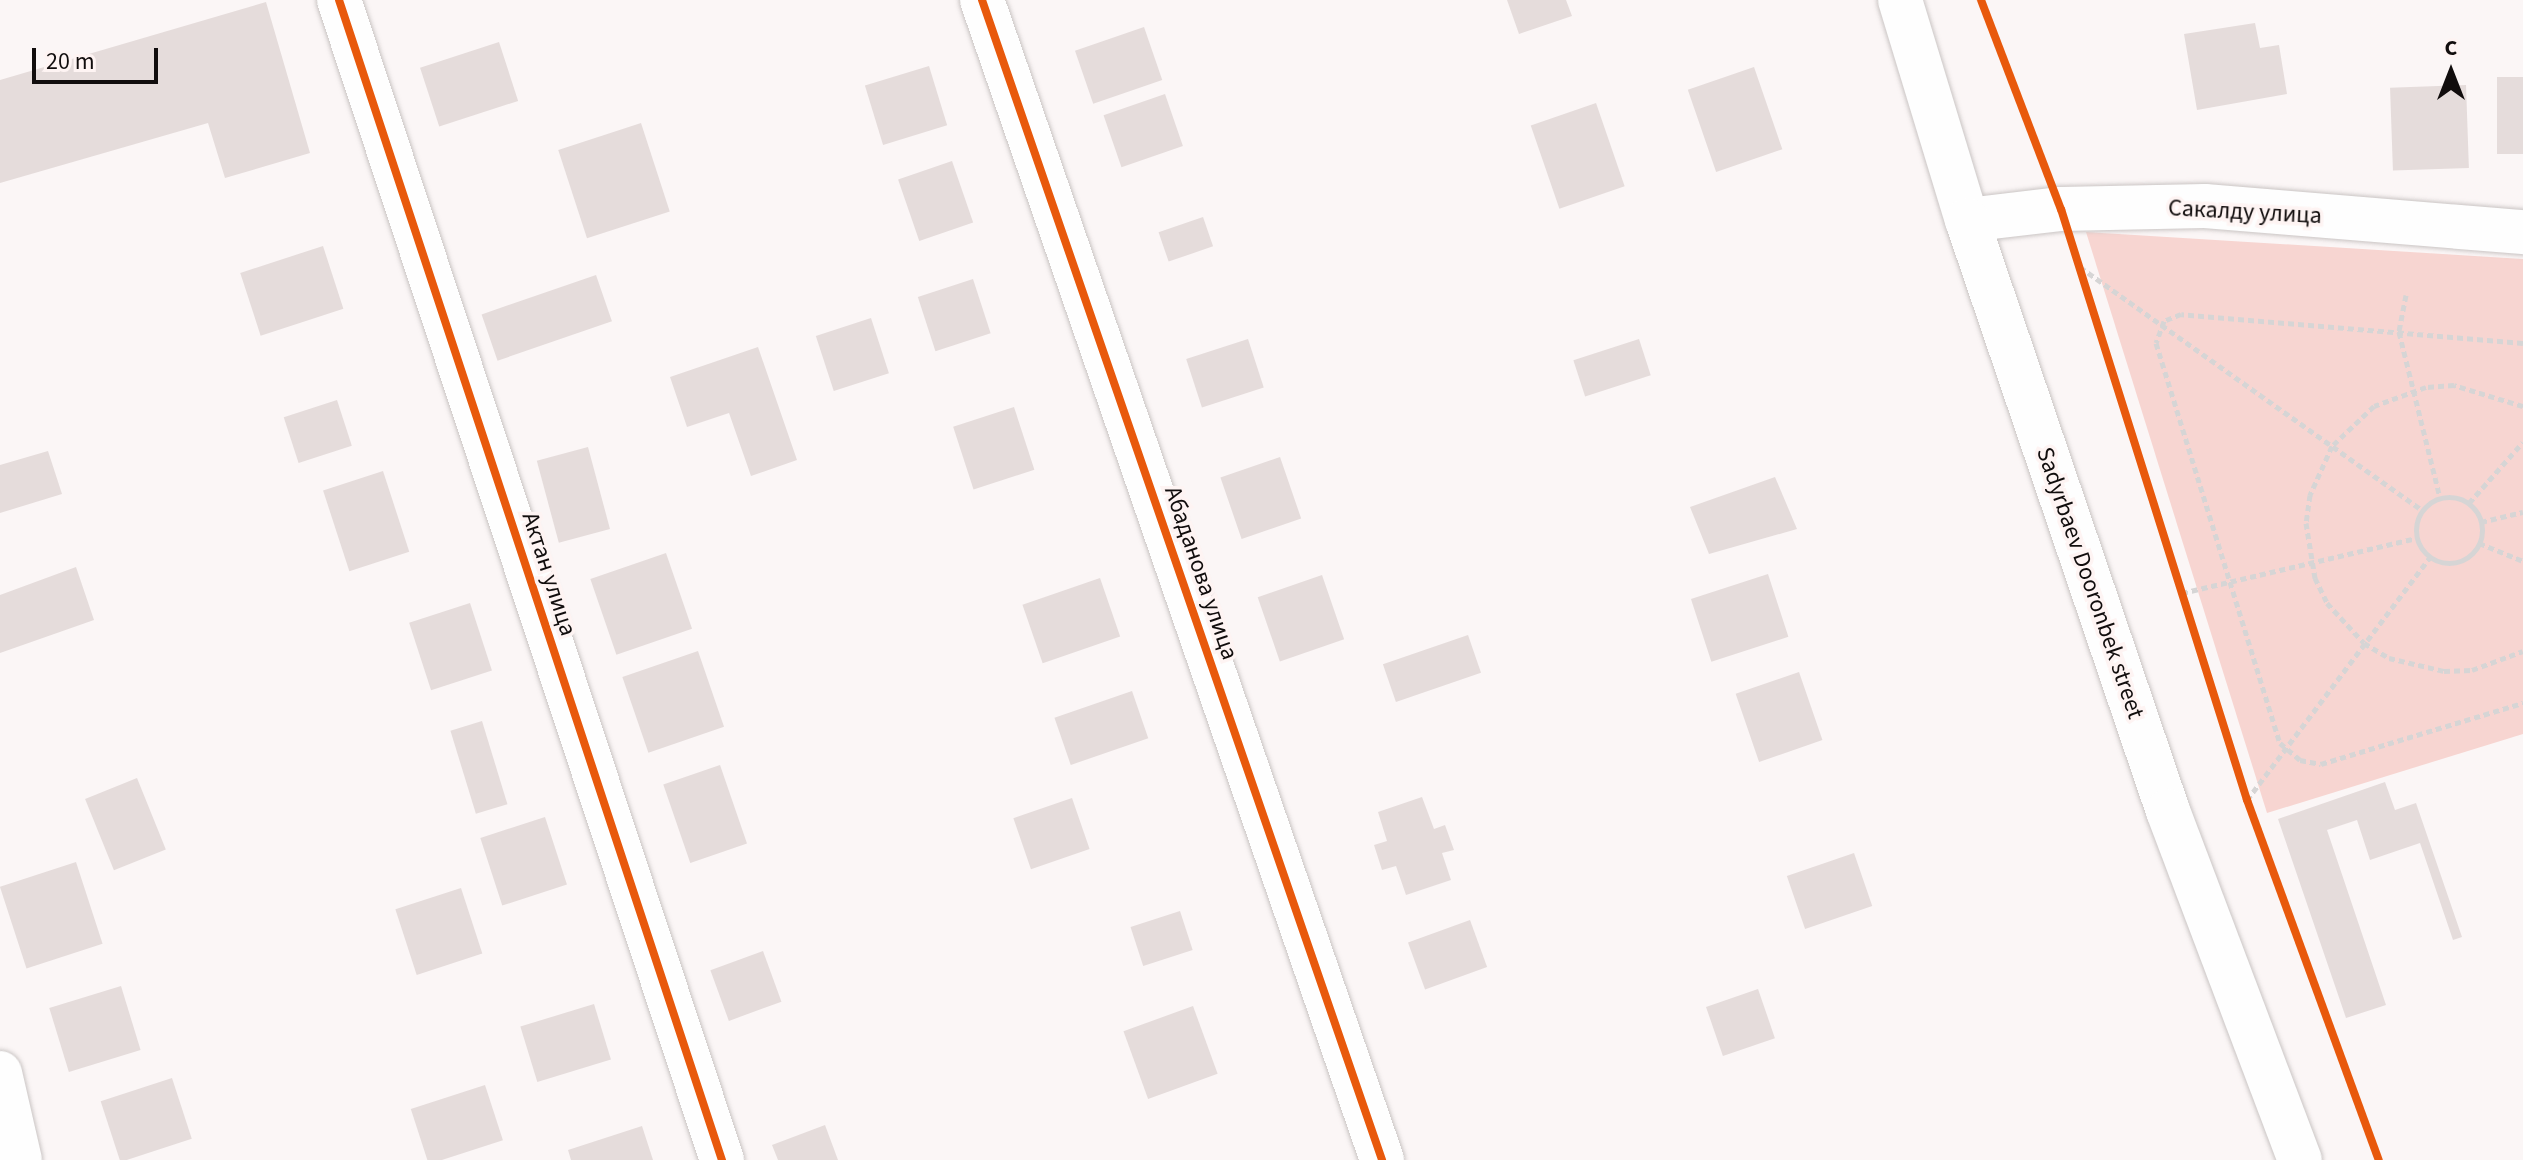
<!DOCTYPE html>
<html>
<head>
<meta charset="utf-8">
<style>
  body { margin:0 }
  #map { position:relative; width:2523px; height:1160px; overflow:hidden; background:#fbf6f6; font-family:"Source Sans 3",sans-serif }
  div>[style] { position:absolute }
  [style*='--x'] { left:calc(var(--x)*1px); top:calc(var(--y)*1px); width:calc(var(--w)*1px); rotate:calc(var(--a)*1deg) }
  .green>* { inset:0; background:#f7d5d1 }
  .building>* { inset:0; background:#e5dcdb; transform-origin:0 0 }
  .path>* { height:5px; margin-top:-2.5px; transform-origin:0; background:repeating-linear-gradient(90deg,#d6d5d5 0 6px,transparent 0 10px) }
  .path>.ring { margin:-2.5px; padding:0; box-sizing:content-box; background:none; border:5px solid #d6d5d5; border-radius:50% }
  .roads { filter:drop-shadow(0 0 2px #cac5c4) drop-shadow(0 0 2px #cac5c4) }
  .minor>* { height:44px; margin:-22px; padding:0 22px; transform-origin:22px; border-radius:22px; background:#fefefe }
  .major>* { height:44px; margin:-22px; padding:0 22px; transform-origin:22px; border-radius:22px; background:#fefefe }
  .cycleway>* { height:8px; margin:-4px; padding:0 4px; transform-origin:4px; border-radius:4px; background:#e8590c }
  span { translate:-50% -50%; white-space:nowrap; text-align:center; line-height:1.15; -webkit-text-stroke:7px #fef4f3; paint-order:stroke }
  .street-label { font-size:24px; color:#110d0d }
  .north { position:absolute; left:2411px; top:32px; width:80px; height:80px; -webkit-text-stroke:6px #fef4f3; paint-order:stroke; rotate:0deg; font-size:22px; font-weight:700; line-height:32px; text-align:center; color:#110d0d }
  .north::after { content:''; display:block; margin:auto; width:28px; height:36px; background:#110d0d; clip-path:polygon(50% 0,100% 100%,50% 72%,0 100%) }
  .scale { position:absolute; left:32px; top:48px; width:126px; height:36px; box-sizing:border-box; border:4px solid #110d0d; border-top:0; padding-left:10px; font-size:24px; line-height:28px; white-space:nowrap; color:#110d0d; -webkit-text-stroke:6px #fef4f3; paint-order:stroke }
</style>
</head>
<body>
<div id="map">
  <div class="green">
    <i style="clip-path:polygon(2086px 232px,2523px 259px,2523px 734px,2267px 813px)"></i>
  </div>
  <div class="building">
    <i style="clip-path:polygon(1507px 0,1566px 0,1572px 16px,1519px 34px)"></i>
    <i style="clip-path:polygon(266px 2px,310px 153px,225px 178px,208px 123px,0 183px,0 80px)"></i>
    <i style="clip-path:polygon(2255px 23px,2260px 48px,2279px 45px,2287px 94px,2197px 110px,2184px 34px)"></i>
    <i style="left:1144px;top:27px;width:56px;height:73px;rotate:71deg"></i>
    <i style="left:499px;top:42px;width:62px;height:83px;rotate:72deg"></i>
    <i style="left:929px;top:66px;width:62px;height:67px;rotate:73deg"></i>
    <i style="left:1754px;top:67px;width:87px;height:70px;rotate:71deg"></i>
    <i style="left:2523px;top:77px;width:77px;height:26px;rotate:90deg"></i>
    <i style="left:2466px;top:85px;width:83px;height:76px;rotate:88deg"></i>
    <i style="left:1165px;top:94px;width:55px;height:65px;rotate:71deg"></i>
    <i style="left:1596px;top:103px;width:88px;height:69px;rotate:71deg"></i>
    <i style="left:641px;top:123px;width:93px;height:87px;rotate:72deg"></i>
    <i style="left:952px;top:161px;width:65px;height:57px;rotate:71deg"></i>
    <i style="left:1203px;top:217px;width:31px;height:47px;rotate:71deg"></i>
    <i style="left:323px;top:246px;width:66px;height:87px;rotate:72deg"></i>
    <i style="left:596px;top:275px;width:49px;height:121px;rotate:71deg"></i>
    <i style="left:973px;top:279px;width:57px;height:58px;rotate:72deg"></i>
    <i style="left:871px;top:318px;width:58px;height:58px;rotate:72deg"></i>
    <i style="left:1248px;top:339px;width:51px;height:65px;rotate:72deg"></i>
    <i style="left:1639px;top:339px;width:38px;height:69px;rotate:72deg"></i>
    <i style="clip-path:polygon(758px 347px,797px 460px,751px 476px,729px 413px,687px 427px,670px 377px)"></i>
    <i style="left:337px;top:400px;width:48px;height:56px;rotate:72deg"></i>
    <i style="left:1014px;top:407px;width:66px;height:64px;rotate:72deg"></i>
    <i style="left:588px;top:447px;width:85px;height:53px;rotate:75deg"></i>
    <i style="clip-path:polygon(48px 451px,62px 494px,0 513px,0 465px)"></i>
    <i style="left:1280px;top:457px;width:65px;height:63px;rotate:71deg"></i>
    <i style="left:383px;top:471px;width:85px;height:63px;rotate:72deg"></i>
    <i style="clip-path:polygon(1775px 477px,1797px 529px,1709px 554px,1690px 507px)"></i>
    <i style="left:666px;top:553px;width:80px;height:80px;rotate:71deg"></i>
    <i style="clip-path:polygon(76px 567px,94px 620px,0 653px,0 595px)"></i>
    <i style="left:1768px;top:574px;width:66px;height:81px;rotate:72deg"></i>
    <i style="left:1322px;top:575px;width:68px;height:68px;rotate:71deg"></i>
    <i style="left:1100px;top:578px;width:62px;height:82px;rotate:71deg"></i>
    <i style="left:470px;top:603px;width:71px;height:64px;rotate:72deg"></i>
    <i style="left:1468px;top:635px;width:40px;height:90px;rotate:71deg"></i>
    <i style="left:698px;top:651px;width:80px;height:80px;rotate:71deg"></i>
    <i style="left:1799px;top:672px;width:72px;height:67px;rotate:71deg"></i>
    <i style="left:1132px;top:691px;width:50px;height:82px;rotate:71deg"></i>
    <i style="left:482px;top:721px;width:87px;height:33px;rotate:73deg"></i>
    <i style="left:720px;top:765px;width:83px;height:60px;rotate:71deg"></i>
    <i style="left:137px;top:778px;width:77px;height:56px;rotate:68deg"></i>
    <i style="clip-path:polygon(2385px 782px,2395px 810px,2416px 803px,2462px 937px,2453px 940px,2420px 843px,2370px 860px,2357px 820px,2327px 830px,2386px 1005px,2346px 1018px,2278px 819px)"></i>
    <i style="clip-path:polygon(1422px 797px,1434px 829px,1445px 825px,1454px 850px,1442px 853px,1451px 880px,1406px 895px,1396px 866px,1382px 870px,1374px 845px,1387px 841px,1378px 812px)"></i>
    <i style="left:1072px;top:798px;width:54px;height:62px;rotate:71deg"></i>
    <i style="left:545px;top:817px;width:71px;height:68px;rotate:72deg"></i>
    <i style="left:1854px;top:853px;width:56px;height:71px;rotate:71deg"></i>
    <i style="left:76px;top:862px;width:86px;height:80px;rotate:72deg"></i>
    <i style="left:461px;top:888px;width:69px;height:69px;rotate:72deg"></i>
    <i style="left:1180px;top:911px;width:41px;height:52px;rotate:72deg"></i>
    <i style="left:1470px;top:920px;width:50px;height:66px;rotate:70deg"></i>
    <i style="left:763px;top:951px;width:54px;height:56px;rotate:70deg"></i>
    <i style="left:121px;top:986px;width:67px;height:75px;rotate:73deg"></i>
    <i style="left:1758px;top:989px;width:52px;height:55px;rotate:71deg"></i>
    <i style="left:594px;top:1004px;width:58px;height:77px;rotate:73deg"></i>
    <i style="left:1193px;top:1006px;width:72px;height:74px;rotate:70deg"></i>
    <i style="left:172px;top:1078px;width:64px;height:75px;rotate:72deg"></i>
    <i style="left:485px;top:1085px;width:58px;height:78px;rotate:72deg"></i>
    <i style="clip-path:polygon(825px 1125px,838px 1160px,778px 1160px,772px 1145px)"></i>
    <i style="clip-path:polygon(642px 1126px,653px 1160px,571px 1160px,568px 1150px)"></i>
  </div>
  <div class="path">
    <i style="--x:2080;--y:267;--w:420;--a:35.4"></i>
    <i style="--x:2406;--y:295;--w:38;--a:101"></i>
    <i style="--x:2399;--y:332;--w:171;--a:76.1"></i>
    <i style="--x:2523;--y:343;--w:343;--a:-175.2"></i>
    <i style="--x:2181;--y:314;--w:18;--a:158"></i>
    <i style="--x:2164;--y:321;--w:23;--a:110"></i>
    <i style="--x:2156;--y:343;--w:419;--a:72.8"></i>
    <i style="--x:2280;--y:743;--w:26;--a:40"></i>
    <i style="--x:2300;--y:760;--w:21;--a:11"></i>
    <i style="--x:2321;--y:764;--w:211;--a:-16.8"></i>
    <i style="--x:2523;--y:406;--w:72;--a:-163.1"></i>
    <i style="--x:2454;--y:385;--w:28;--a:176"></i>
    <i style="--x:2426;--y:387;--w:55;--a:159.9"></i>
    <i style="--x:2374;--y:406;--w:58;--a:136.4"></i>
    <i style="--x:2332;--y:446;--w:54;--a:114.2"></i>
    <i style="--x:2310;--y:495;--w:28;--a:98"></i>
    <i style="--x:2306;--y:523;--w:56;--a:80.7"></i>
    <i style="--x:2315;--y:578;--w:28;--a:64"></i>
    <i style="--x:2327;--y:603;--w:54;--a:47.2"></i>
    <i style="--x:2364;--y:643;--w:29;--a:31"></i>
    <i style="--x:2389;--y:658;--w:57;--a:13.3"></i>
    <i style="--x:2444;--y:671;--w:28;--a:-2"></i>
    <i style="--x:2472;--y:670;--w:54;--a:-20.4"></i>
    <i class="ring" style="left:2416px;top:497px;width:61px;height:61px"></i>
    <i style="--x:2469;--y:503;--w:81;--a:-48.5"></i>
    <i style="--x:2481;--y:522;--w:43;--a:-13.4"></i>
    <i style="--x:2479;--y:543;--w:48;--a:22.2"></i>
    <i style="--x:2182;--y:593;--w:241;--a:-13.2"></i>
    <i style="--x:2247;--y:800;--w:304;--a:-53"></i>
  </div>
  <div class="roads">
    <div class="minor">
      <i style="--x:339;--y:0;--w:1222;--a:71.73"></i>
      <i style="--x:982;--y:0;--w:1227;--a:70.97"></i>
      <i style="--x:1967;--y:220;--w:95;--a:-6.7"></i>
      <i style="--x:2061;--y:209;--w:144;--a:-1.2"></i>
      <i style="--x:2205;--y:206;--w:319;--a:4.7"></i>
      <i style="--x:0;--y:1073;--w:89;--a:77.1"></i>
    </div>
    <div class="major">
      <i style="--x:1900;--y:0;--w:230;--a:73.1"></i>
      <i style="--x:1967;--y:220;--w:624;--a:71.22"></i>
      <i style="--x:2168;--y:811;--w:373;--a:69.3"></i>
    </div>
  </div>
  <div class="cycleway">
    <i style="--x:339;--y:0;--w:1222;--a:71.73"></i>
    <i style="--x:982;--y:0;--w:1227;--a:70.97"></i>
    <i style="--x:1981;--y:0;--w:224;--a:69.1"></i>
    <i style="--x:2061;--y:209;--w:620;--a:72.53"></i>
    <i style="--x:2247;--y:800;--w:383;--a:69.9"></i>
  </div>
  <div class="street-label">
    <span style="left:2245px;top:212px;rotate:3deg">Сакалду улица</span>
    <span style="left:1201px;top:573px;rotate:71deg">Абаданова улица</span>
    <span style="left:549px;top:574px;rotate:72deg">Актан улица</span>
    <span style="left:2090px;top:583px;rotate:71deg">Sadyrbaev Dooronbek street</span>
  </div>
  <div class="north">С</div>
  <div class="scale">20 m</div>
</div>
</body>
</html>
